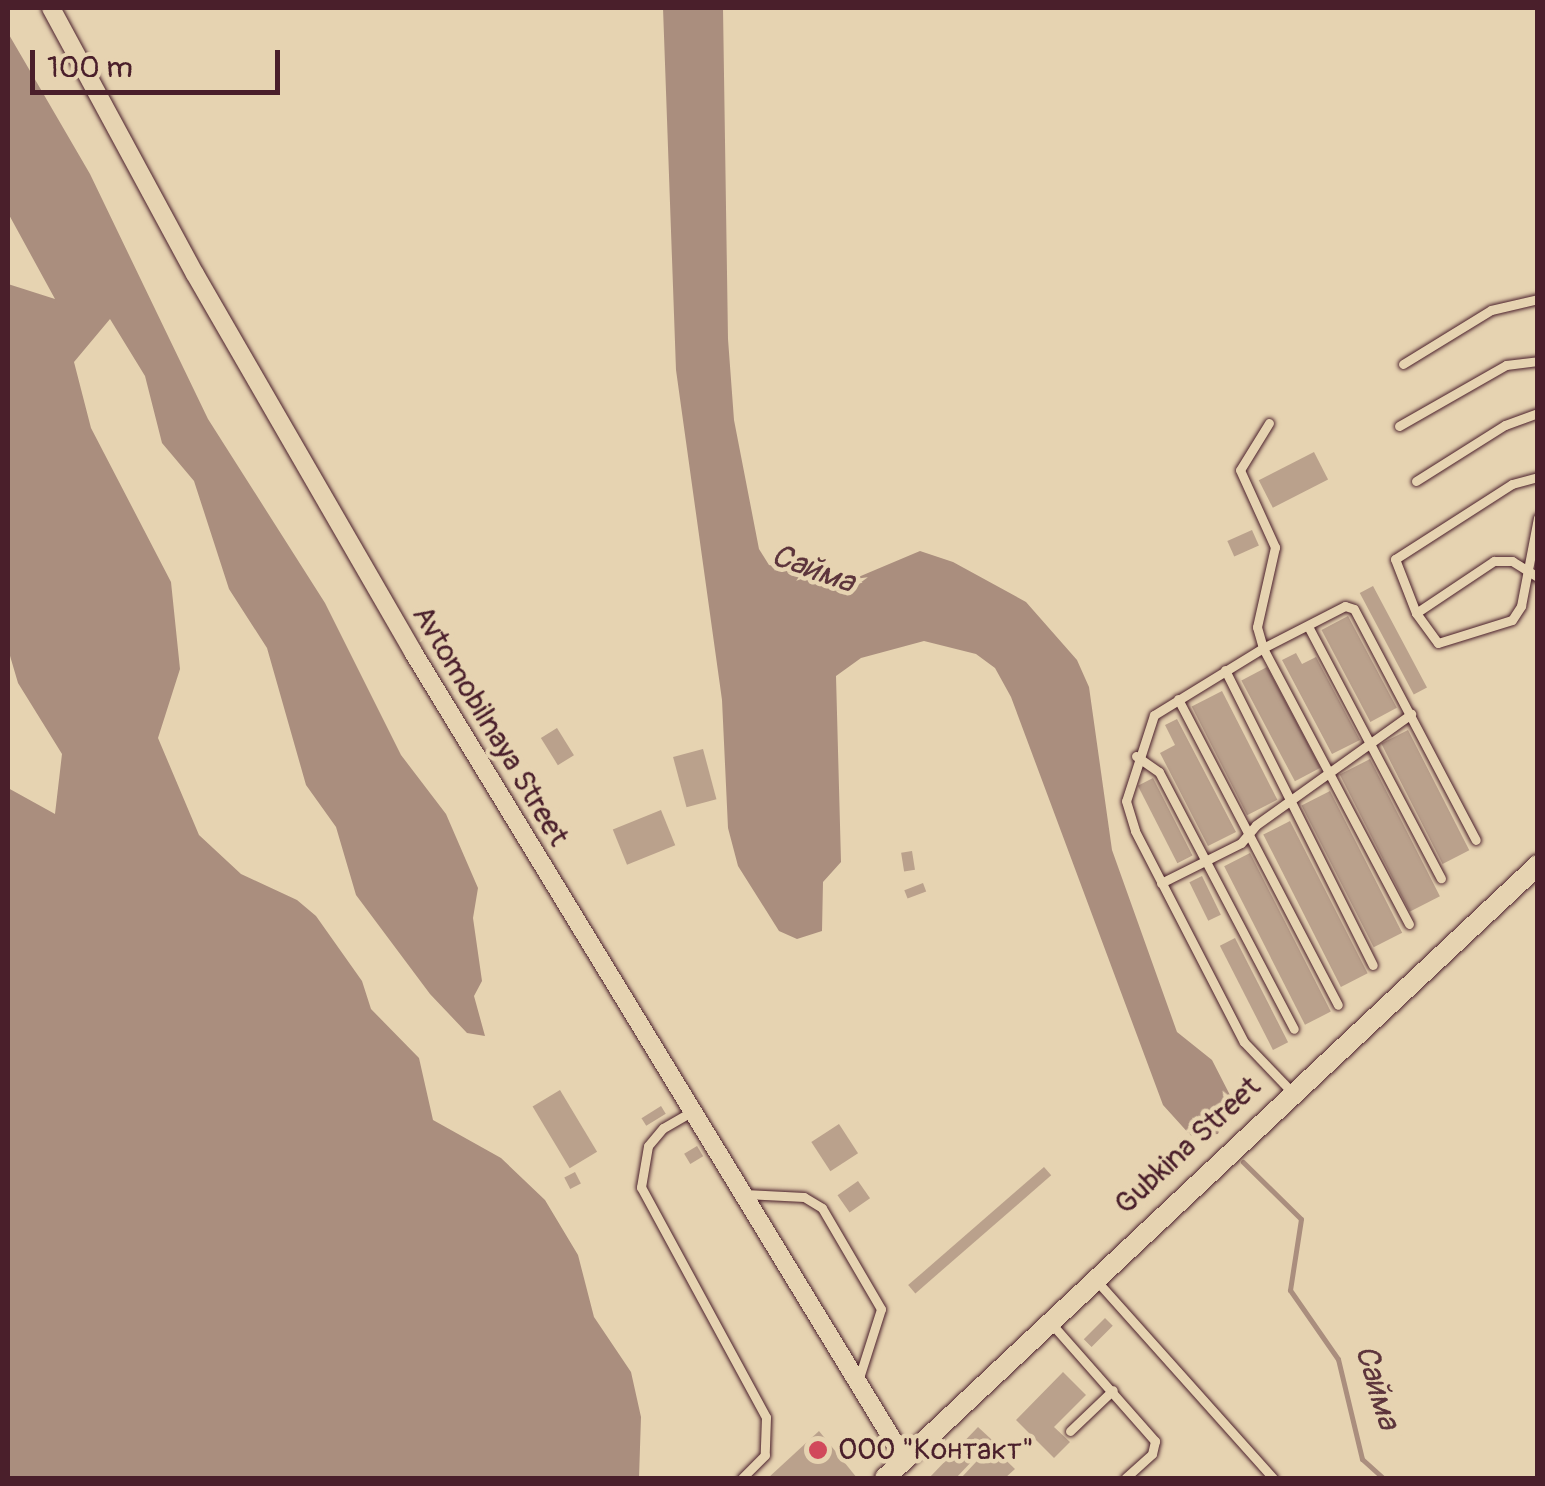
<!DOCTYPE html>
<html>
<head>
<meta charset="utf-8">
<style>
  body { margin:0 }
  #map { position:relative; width:1545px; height:1486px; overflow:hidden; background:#e6d3b1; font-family:Pangolin,sans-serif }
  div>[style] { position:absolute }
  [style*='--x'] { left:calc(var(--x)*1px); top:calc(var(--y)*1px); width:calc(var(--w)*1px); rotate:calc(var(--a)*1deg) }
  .water>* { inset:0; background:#aa8e7e }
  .stream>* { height:5px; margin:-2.5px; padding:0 2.5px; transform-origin:2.5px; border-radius:2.5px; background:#aa8e7e }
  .building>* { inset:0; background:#baa18c; transform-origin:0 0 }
  .roads { filter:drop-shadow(0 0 2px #4a1f2b) drop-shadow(0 0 2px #4a1f2b) }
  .service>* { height:9px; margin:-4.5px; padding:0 4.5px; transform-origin:4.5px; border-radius:4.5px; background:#e6d3b1 }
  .minor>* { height:18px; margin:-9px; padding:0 9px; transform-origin:9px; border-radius:9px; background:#e6d3b1 }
  .tertiary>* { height:20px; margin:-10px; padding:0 10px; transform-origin:10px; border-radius:10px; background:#e6d3b1 }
  .dots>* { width:28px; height:28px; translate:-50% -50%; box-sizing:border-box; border:5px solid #e6d3b1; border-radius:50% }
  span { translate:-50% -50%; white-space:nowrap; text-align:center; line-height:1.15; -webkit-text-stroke:9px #e6d3b1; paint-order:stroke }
  .street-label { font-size:30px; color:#4a1f2b }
  .poi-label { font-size:30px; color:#4a1f2b }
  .left { translate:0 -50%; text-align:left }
  .water-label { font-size:32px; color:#5d353c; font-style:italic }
  .frame { position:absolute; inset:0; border:10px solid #4a1f2b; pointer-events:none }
  .scale { position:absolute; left:30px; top:50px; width:250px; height:45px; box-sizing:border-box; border:5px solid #4a1f2b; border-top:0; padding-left:12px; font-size:30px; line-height:35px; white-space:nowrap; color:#4a1f2b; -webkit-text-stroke:8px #e6d3b1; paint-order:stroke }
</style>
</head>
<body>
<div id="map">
  <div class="water">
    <i style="clip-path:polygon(663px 8px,723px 8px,728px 339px,734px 420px,759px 549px,769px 565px,830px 580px,856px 578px,920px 551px,953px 562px,1026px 602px,1077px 660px,1089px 687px,1112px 850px,1177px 1032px,1212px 1060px,1232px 1099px,1218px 1134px,1191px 1136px,1163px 1105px,1011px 697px,995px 668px,976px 654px,924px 641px,861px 658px,836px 676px,841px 862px,823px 882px,822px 931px,797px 939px,779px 931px,738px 866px,728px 828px,722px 700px,676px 370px)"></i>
    <i style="clip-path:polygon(8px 33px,90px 174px,208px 419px,325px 603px,401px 755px,446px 814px,478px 888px,473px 918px,482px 981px,474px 996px,485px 1036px,467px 1033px,430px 994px,356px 895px,336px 827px,306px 785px,267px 648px,229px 589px,194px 481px,162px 443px,145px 376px,110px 319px,74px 362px,91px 428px,171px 582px,180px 669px,158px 738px,199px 835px,241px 874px,297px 900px,316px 916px,362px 981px,371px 1009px,419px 1058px,433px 1120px,501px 1158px,545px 1200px,578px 1255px,594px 1317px,631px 1372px,641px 1417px,639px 1478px,8px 1478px,8px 788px,55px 814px,62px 754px,18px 683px,8px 649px,8px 284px,55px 299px,8px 213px)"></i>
  </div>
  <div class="stream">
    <i style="--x:1243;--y:1162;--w:81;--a:44.5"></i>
    <i style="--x:1301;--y:1219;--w:72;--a:98.8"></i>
    <i style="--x:1290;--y:1290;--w:84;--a:55.2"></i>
    <i style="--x:1338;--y:1359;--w:103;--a:76.5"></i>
    <i style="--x:1362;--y:1459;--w:28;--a:42"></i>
  </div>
  <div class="building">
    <i style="left:1314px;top:452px;width:31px;height:62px;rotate:63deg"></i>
    <i style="left:1252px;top:530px;width:17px;height:27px;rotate:66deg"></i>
    <i style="left:1373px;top:586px;width:115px;height:15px;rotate:62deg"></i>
    <i style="left:1348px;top:616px;width:104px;height:30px;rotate:62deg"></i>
    <i style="clip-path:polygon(1296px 653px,1302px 664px,1316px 657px,1360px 740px,1332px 754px,1282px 660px)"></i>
    <i style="left:1267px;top:667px;width:114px;height:29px;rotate:62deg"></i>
    <i style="left:1222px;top:691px;width:122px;height:34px;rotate:63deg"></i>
    <i style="clip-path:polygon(1177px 719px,1236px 832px,1208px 846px,1160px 753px,1175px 745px,1165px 725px)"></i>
    <i style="left:557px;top:728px;width:32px;height:19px;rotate:58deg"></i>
    <i style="left:1408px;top:730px;width:135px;height:30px;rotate:63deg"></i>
    <i style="left:703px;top:749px;width:52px;height:31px;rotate:75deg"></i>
    <i style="left:1370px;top:759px;width:154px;height:34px;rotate:63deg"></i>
    <i style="left:1153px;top:778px;width:87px;height:17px;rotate:63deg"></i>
    <i style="left:1330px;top:791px;width:159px;height:32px;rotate:63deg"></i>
    <i style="left:661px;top:810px;width:38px;height:52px;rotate:68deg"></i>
    <i style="left:1290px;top:821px;width:171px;height:30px;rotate:63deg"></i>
    <i style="left:912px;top:851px;width:19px;height:11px;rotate:81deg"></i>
    <i style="left:1250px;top:853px;width:178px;height:29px;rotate:63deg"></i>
    <i style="left:1202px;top:876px;width:43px;height:14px;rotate:64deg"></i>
    <i style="left:923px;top:883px;width:9px;height:20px;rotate:69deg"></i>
    <i style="left:1235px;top:938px;width:117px;height:17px;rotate:63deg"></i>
    <i style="left:560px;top:1090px;width:72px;height:32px;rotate:59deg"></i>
    <i style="left:661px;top:1106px;width:9px;height:23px;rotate:58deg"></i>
    <i style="left:839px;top:1124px;width:35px;height:33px;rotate:57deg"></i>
    <i style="left:697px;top:1146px;width:12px;height:15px;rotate:59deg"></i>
    <i style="left:1044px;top:1167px;width:11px;height:180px;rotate:49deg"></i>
    <i style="left:575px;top:1172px;width:13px;height:12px;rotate:63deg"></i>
    <i style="left:858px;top:1181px;width:21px;height:25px;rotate:55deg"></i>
    <i style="left:1105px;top:1318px;width:11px;height:30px;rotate:45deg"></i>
    <i style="clip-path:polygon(1063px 1372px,1086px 1395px,1054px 1427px,1070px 1442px,1054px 1458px,1016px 1420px)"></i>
    <i style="clip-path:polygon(978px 1427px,992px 1440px,956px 1478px,929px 1478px)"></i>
    <i style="clip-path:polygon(819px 1431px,857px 1478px,768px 1478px)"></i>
    <i style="clip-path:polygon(991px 1446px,1015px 1469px,1005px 1478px,961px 1478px)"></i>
  </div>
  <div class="roads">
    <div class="service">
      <i style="--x:1403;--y:364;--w:103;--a:-31.5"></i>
      <i style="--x:1491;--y:310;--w:48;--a:-13.2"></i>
      <i style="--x:1269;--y:423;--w:55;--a:121.7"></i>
      <i style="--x:1240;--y:470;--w:85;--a:65.6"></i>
      <i style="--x:1275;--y:547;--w:82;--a:102.7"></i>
      <i style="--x:1257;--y:627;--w:22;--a:74"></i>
      <i style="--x:1263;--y:648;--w:128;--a:148.4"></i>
      <i style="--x:1154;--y:715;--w:90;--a:108"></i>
      <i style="--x:1126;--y:801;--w:31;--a:73"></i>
      <i style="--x:1135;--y:831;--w:237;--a:62.7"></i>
      <i style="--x:1244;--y:1042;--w:68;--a:46.2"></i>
      <i style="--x:1399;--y:426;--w:123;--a:-29.7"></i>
      <i style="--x:1506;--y:365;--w:32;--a:-7"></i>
      <i style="--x:1538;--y:477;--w:27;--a:165"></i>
      <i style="--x:1512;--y:484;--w:139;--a:147.3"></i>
      <i style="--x:1395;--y:559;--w:58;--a:68.7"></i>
      <i style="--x:1416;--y:613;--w:94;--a:-33.7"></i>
      <i style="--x:1494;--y:561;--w:18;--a:0"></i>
      <i style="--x:1512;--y:561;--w:31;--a:32"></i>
      <i style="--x:1416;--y:481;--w:105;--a:-32.2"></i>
      <i style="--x:1505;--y:425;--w:35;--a:-20"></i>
      <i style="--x:1416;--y:613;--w:37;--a:54"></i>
      <i style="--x:1438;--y:643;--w:77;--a:-17.3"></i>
      <i style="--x:1512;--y:620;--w:17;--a:-57"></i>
      <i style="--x:1521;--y:606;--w:90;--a:-79.1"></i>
      <i style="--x:1309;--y:628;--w:283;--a:62.2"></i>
      <i style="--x:1225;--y:670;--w:330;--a:63.4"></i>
      <i style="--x:1178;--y:699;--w:345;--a:62.4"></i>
      <i style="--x:1136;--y:756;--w:28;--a:35"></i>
      <i style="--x:1159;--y:772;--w:290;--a:62.3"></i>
      <i style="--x:1161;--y:883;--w:89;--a:-26.6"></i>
      <i style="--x:1241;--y:843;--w:23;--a:-50"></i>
      <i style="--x:1256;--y:825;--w:191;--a:-35.6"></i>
      <i style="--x:1409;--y:924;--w:312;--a:-117.9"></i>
      <i style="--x:1263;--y:648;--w:92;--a:-27.1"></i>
      <i style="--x:1345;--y:606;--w:9;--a:18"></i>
      <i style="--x:1354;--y:609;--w:261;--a:62.2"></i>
      <i style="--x:691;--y:1112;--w:32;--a:150"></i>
      <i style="--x:663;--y:1128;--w:23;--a:130"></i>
      <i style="--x:648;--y:1146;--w:42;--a:99.7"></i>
      <i style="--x:641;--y:1187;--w:262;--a:61.5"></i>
      <i style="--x:766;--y:1417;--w:38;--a:92"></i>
      <i style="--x:765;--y:1455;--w:33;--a:135"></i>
      <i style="--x:745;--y:1194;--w:59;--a:2.9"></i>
      <i style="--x:804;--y:1197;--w:21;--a:31"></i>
      <i style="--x:822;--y:1208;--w:117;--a:59.7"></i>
      <i style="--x:881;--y:1309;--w:76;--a:107.7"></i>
      <i style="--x:1095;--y:1279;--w:267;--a:48.2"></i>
      <i style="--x:1050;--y:1322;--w:159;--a:48.6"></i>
      <i style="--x:1155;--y:1441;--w:13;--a:103"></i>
      <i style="--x:1152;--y:1454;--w:36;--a:138"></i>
      <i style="--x:1070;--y:1431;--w:59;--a:-43.6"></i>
    </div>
    <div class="minor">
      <i style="--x:51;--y:8;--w:302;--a:61.6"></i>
      <i style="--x:195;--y:274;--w:436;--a:60"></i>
      <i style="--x:413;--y:652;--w:946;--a:58.66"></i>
    </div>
    <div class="tertiary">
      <i style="--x:885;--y:1478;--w:896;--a:-43.19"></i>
    </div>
  </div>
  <div class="dots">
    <i style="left:818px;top:1450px;background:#d1495b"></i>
  </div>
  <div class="street-label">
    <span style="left:490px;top:726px;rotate:59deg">Avtomobilnaya Street</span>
    <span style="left:1188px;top:1146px;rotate:-43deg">Gubkina Street</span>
  </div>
  <div class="poi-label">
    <span class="left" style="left:838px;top:1450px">ООО "Контакт"</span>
  </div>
  <div class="water-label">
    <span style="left:813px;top:569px;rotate:20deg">Сайма</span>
    <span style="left:1377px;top:1387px;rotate:73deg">Сайма</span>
  </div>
  <div class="frame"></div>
  <div class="scale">100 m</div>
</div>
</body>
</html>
